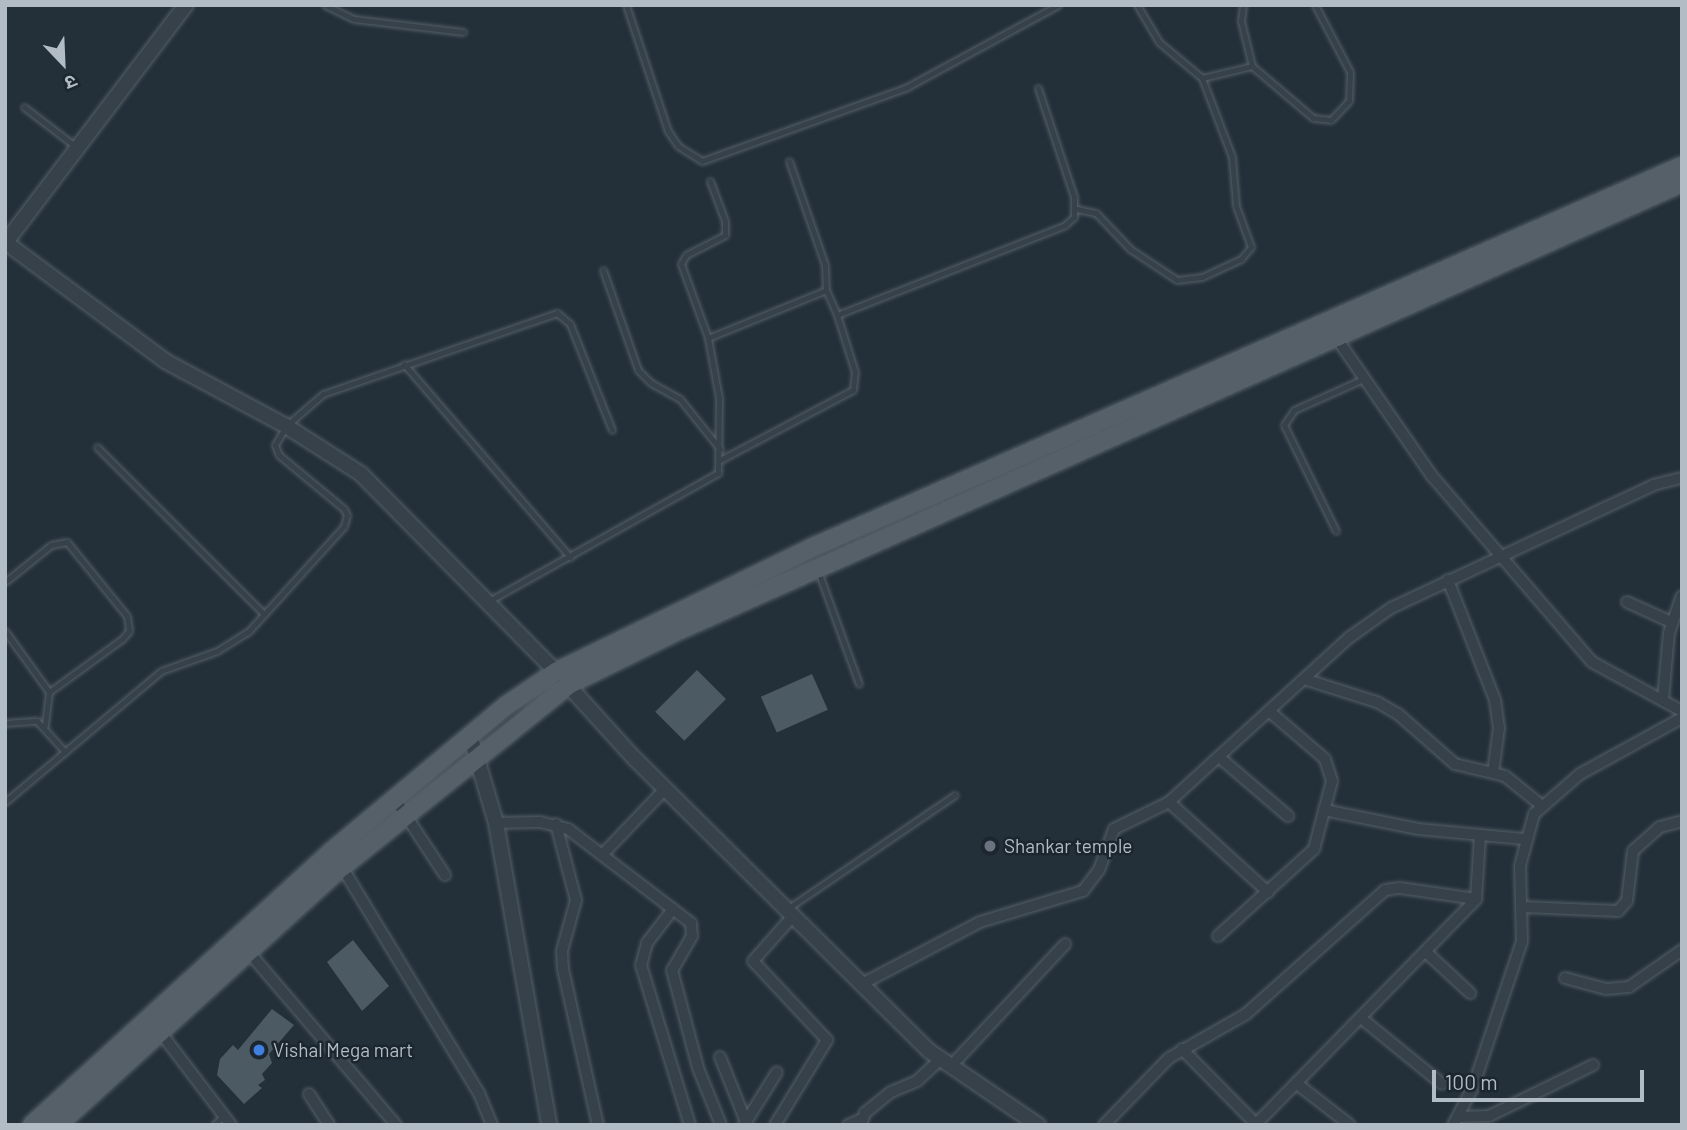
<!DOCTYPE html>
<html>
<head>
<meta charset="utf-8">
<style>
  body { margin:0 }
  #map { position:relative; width:1687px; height:1130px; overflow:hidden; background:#232f39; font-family:Barlow,"Noto Sans Devanagari",sans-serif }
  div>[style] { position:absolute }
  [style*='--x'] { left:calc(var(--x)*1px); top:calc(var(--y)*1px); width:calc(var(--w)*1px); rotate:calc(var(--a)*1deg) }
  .building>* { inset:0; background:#4c5a64; transform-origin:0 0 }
  .roads { filter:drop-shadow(0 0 2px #555f67) drop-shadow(0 0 2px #555f67) }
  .service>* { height:5px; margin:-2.5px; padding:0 2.5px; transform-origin:2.5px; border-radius:2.5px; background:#374149 }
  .minor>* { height:10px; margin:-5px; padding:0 5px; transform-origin:5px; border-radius:5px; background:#374149 }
  .tertiary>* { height:14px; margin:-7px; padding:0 7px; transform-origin:7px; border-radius:7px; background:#374149 }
  .primary>* { height:18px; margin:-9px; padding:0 9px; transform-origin:9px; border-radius:9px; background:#556069 }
  .dots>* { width:19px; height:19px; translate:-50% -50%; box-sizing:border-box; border:4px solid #1c262e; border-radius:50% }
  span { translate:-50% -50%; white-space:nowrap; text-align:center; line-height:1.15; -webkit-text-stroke:5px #1c262e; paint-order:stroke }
  .poi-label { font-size:19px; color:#b2bcc5 }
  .left { translate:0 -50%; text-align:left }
  .frame { position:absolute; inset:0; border:7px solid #b2bcc5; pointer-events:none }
  .north { position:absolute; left:28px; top:28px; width:70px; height:70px; -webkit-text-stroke:5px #1c262e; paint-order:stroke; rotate:157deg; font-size:19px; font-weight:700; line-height:28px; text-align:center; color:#b2bcc5 }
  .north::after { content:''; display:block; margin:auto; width:24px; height:32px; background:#b2bcc5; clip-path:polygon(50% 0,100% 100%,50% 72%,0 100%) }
  .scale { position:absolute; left:1432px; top:1070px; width:212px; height:32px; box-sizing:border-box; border:4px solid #b2bcc5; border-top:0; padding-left:9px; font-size:21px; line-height:24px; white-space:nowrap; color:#b2bcc5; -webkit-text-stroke:5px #1c262e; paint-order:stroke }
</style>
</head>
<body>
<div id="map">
  <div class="building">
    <i style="left:697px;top:670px;width:41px;height:59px;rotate:45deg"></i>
    <i style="left:812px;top:674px;width:39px;height:56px;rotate:66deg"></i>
    <i style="clip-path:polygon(353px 940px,389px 986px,362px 1011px,327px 962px)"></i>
    <i style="clip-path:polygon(272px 1009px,294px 1025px,269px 1054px,272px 1063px,262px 1074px,265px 1080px,258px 1085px,262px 1088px,244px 1104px,217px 1075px,220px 1059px,233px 1045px,238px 1050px)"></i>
  </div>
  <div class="roads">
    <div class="service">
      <i style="--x:325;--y:5;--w:32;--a:26"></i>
      <i style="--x:354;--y:19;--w:110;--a:6.8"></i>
      <i style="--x:626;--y:5;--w:133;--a:71.6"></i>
      <i style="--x:668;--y:131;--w:18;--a:56"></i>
      <i style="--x:678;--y:146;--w:28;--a:32"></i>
      <i style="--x:702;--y:161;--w:218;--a:-19.8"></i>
      <i style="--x:907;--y:87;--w:172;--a:-28.5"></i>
      <i style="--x:1243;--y:5;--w:16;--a:97"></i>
      <i style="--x:1241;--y:21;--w:46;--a:76.3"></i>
      <i style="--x:1202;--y:78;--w:51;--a:-13.5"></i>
      <i style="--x:1252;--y:66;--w:80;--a:40.4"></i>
      <i style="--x:1313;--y:118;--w:18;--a:6"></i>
      <i style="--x:1331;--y:120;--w:26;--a:-47"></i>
      <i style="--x:1349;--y:101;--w:29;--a:-88"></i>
      <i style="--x:1350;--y:72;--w:76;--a:-117.6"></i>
      <i style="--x:24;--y:107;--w:64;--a:37.4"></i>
      <i style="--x:789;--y:161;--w:110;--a:70.9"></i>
      <i style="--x:825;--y:265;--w:25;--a:88"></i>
      <i style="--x:1077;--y:209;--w:19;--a:12"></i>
      <i style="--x:1096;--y:213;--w:50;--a:46.6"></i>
      <i style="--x:1130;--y:249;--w:56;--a:33.4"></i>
      <i style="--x:1177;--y:280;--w:25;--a:-7"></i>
      <i style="--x:1202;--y:277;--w:43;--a:-24.8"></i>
      <i style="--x:1241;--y:259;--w:16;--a:-50"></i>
      <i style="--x:1251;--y:247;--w:44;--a:-110.1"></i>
      <i style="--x:1236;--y:206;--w:49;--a:-94.7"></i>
      <i style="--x:1232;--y:157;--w:85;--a:-110.8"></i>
      <i style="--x:1202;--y:78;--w:56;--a:-140.1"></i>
      <i style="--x:1159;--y:42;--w:43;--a:-120.7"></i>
      <i style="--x:603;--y:270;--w:106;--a:70.7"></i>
      <i style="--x:638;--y:370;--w:18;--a:45"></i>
      <i style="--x:651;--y:383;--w:33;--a:29"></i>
      <i style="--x:680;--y:399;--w:64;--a:51.3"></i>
      <i style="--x:708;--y:338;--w:79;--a:-110"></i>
      <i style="--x:681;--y:264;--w:10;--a:-61"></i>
      <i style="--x:686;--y:255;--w:44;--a:-27.1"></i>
      <i style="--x:725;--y:235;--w:14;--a:-90"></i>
      <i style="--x:725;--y:221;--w:43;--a:-110.6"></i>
      <i style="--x:404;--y:364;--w:255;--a:49.3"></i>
      <i style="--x:97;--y:447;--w:236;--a:45"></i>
      <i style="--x:720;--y:460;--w:150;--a:-27.8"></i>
      <i style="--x:853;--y:390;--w:18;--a:-84"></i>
      <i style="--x:855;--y:372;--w:60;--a:-107.5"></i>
      <i style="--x:1336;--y:531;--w:118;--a:-116.1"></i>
      <i style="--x:1284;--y:425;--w:18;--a:-56"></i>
      <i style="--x:1294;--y:410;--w:76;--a:-24.2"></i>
      <i style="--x:818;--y:571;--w:120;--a:70.1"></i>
      <i style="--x:5;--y:582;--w:59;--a:-38.8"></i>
      <i style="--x:51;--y:545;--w:16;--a:-11"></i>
      <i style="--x:67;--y:542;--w:95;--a:51"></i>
      <i style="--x:127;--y:616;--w:15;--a:82"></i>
      <i style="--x:129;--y:631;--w:11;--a:131"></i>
      <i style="--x:122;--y:639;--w:90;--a:144"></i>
      <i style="--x:487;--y:602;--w:265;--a:-29.2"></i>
      <i style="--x:718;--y:473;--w:75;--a:-89.2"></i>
      <i style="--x:719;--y:398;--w:61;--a:-100.4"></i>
      <i style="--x:708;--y:338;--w:127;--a:-22.1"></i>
      <i style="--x:826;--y:290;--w:27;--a:66"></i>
      <i style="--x:837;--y:315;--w:245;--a:-21.5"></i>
      <i style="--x:1065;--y:225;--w:12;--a:-42"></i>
      <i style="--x:1074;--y:217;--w:20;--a:-90"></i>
      <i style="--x:1074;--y:197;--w:115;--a:-108.3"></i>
      <i style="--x:5;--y:631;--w:75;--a:54.2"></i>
      <i style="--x:49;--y:692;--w:34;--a:97"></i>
      <i style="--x:5;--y:723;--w:32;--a:-4"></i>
      <i style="--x:37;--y:721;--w:42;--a:47.9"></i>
      <i style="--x:5;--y:802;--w:204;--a:-40"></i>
      <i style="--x:161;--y:671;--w:59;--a:-19.7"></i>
      <i style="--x:217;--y:651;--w:36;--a:-32"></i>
      <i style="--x:248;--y:632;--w:143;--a:-47.8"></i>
      <i style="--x:344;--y:526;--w:11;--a:-75"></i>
      <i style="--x:347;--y:515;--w:7;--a:-117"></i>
      <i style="--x:344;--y:509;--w:85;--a:-140.3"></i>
      <i style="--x:279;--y:455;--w:11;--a:-112"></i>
      <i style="--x:275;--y:445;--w:22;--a:-60"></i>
      <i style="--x:286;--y:426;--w:49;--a:-40.9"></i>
      <i style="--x:323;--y:394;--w:248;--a:-19.1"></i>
      <i style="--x:557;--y:313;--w:17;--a:40"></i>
      <i style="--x:570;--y:324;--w:114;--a:68.4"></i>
      <i style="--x:787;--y:909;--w:203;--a:-34.2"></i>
      <i style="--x:214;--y:1125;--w:14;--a:-45"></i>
    </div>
    <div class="minor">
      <i style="--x:1333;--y:333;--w:174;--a:55.3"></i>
      <i style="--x:1432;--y:476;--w:245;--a:49.3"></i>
      <i style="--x:1592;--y:662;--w:102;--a:28.6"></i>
      <i style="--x:1448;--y:580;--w:129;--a:68.6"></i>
      <i style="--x:1495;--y:700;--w:28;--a:82"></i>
      <i style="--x:1499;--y:728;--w:45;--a:97.6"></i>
      <i style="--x:1627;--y:602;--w:48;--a:24.4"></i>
      <i style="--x:1304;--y:679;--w:77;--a:17.5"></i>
      <i style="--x:1377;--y:702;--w:24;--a:30"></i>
      <i style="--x:1398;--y:714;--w:76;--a:41.3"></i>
      <i style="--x:1455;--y:764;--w:51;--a:13.5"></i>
      <i style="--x:1505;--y:776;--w:48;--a:39"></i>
      <i style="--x:1663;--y:700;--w:67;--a:-84.9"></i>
      <i style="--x:1669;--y:633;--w:39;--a:-71"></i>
      <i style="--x:1219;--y:757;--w:91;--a:40.5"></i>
      <i style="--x:395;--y:799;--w:91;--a:56.7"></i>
      <i style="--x:1169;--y:802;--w:134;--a:42.3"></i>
      <i style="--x:1324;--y:810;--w:96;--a:11.4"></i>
      <i style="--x:1418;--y:829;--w:106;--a:5.4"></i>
      <i style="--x:496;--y:823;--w:44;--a:-1.3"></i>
      <i style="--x:540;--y:822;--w:29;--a:14"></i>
      <i style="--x:568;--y:829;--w:155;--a:37.4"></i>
      <i style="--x:691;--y:923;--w:13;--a:86"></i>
      <i style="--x:692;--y:936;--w:39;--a:120"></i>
      <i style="--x:672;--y:970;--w:101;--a:75.1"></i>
      <i style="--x:698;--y:1068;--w:61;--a:68"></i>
      <i style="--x:556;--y:824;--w:79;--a:75.3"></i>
      <i style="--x:576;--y:900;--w:53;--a:105.4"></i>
      <i style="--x:562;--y:951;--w:18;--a:87"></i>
      <i style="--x:563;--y:969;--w:160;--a:77.4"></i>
      <i style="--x:602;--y:855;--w:91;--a:-46.3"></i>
      <i style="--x:342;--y:867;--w:264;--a:58.8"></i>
      <i style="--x:479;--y:1093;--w:35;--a:68"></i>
      <i style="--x:1523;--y:907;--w:95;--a:2.4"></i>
      <i style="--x:1618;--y:911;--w:13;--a:-48"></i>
      <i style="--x:1627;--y:901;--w:50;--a:-83.2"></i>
      <i style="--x:1633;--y:851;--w:36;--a:-42"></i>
      <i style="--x:1660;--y:827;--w:23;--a:-15"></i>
      <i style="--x:673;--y:909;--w:43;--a:127.4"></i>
      <i style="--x:647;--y:943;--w:23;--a:105"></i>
      <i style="--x:641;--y:965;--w:167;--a:73"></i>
      <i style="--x:1218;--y:936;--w:130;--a:-42.2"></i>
      <i style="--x:1314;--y:849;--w:70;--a:-75.2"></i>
      <i style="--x:1332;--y:781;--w:23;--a:-108"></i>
      <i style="--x:1325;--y:759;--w:74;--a:-139.4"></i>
      <i style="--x:248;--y:951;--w:228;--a:49.6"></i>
      <i style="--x:1427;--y:953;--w:59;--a:42.9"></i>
      <i style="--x:1565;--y:978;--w:42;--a:15"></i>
      <i style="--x:1606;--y:989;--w:23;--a:-5"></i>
      <i style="--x:1629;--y:987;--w:65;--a:-34.9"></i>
      <i style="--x:862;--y:984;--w:133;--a:-27.7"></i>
      <i style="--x:980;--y:922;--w:108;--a:-16.8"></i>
      <i style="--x:1083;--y:891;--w:26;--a:-53"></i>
      <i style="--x:1099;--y:870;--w:44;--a:-69.9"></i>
      <i style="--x:1114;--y:829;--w:61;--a:-26.1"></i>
      <i style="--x:1169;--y:802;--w:245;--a:-42.4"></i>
      <i style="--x:1350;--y:637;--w:50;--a:-35.3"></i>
      <i style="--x:1391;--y:608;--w:289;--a:-25.1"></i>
      <i style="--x:1653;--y:485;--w:30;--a:-14"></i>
      <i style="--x:148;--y:1016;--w:137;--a:52.7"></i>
      <i style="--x:1361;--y:1018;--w:104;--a:39.2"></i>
      <i style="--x:1182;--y:1049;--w:107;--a:45.4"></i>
      <i style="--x:720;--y:1057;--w:70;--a:68.2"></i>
      <i style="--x:951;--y:1066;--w:167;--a:-46.9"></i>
      <i style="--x:1296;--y:1083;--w:68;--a:37.9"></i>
      <i style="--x:309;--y:1094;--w:37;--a:57"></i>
      <i style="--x:1458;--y:1117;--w:31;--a:-2"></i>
      <i style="--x:1489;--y:1116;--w:116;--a:-26.1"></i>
      <i style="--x:1258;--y:1122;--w:312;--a:-45.6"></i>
      <i style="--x:1476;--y:899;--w:63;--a:-86.4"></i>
      <i style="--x:744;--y:1125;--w:62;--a:-58.1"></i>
      <i style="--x:775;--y:1125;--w:100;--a:-58.5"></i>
      <i style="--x:827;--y:1040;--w:108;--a:-133.1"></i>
      <i style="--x:753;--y:961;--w:60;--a:-48.4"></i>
      <i style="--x:848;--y:1125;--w:15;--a:-23"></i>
      <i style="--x:861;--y:1125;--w:13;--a:-72"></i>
      <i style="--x:865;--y:1113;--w:33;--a:-39"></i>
      <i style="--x:891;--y:1092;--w:28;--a:-23"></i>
      <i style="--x:917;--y:1081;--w:33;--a:-43"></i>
      <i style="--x:1104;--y:1125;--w:93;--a:-45.9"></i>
      <i style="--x:1169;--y:1058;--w:89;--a:-29.7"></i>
      <i style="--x:1246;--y:1014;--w:186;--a:-41.7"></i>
      <i style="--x:1385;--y:890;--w:15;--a:-8"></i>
      <i style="--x:1400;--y:888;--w:77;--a:8.2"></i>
      <i style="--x:1453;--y:1125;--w:40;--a:-62"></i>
      <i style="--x:1472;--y:1090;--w:157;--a:-71.4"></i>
      <i style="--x:1522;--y:941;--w:75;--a:-91.5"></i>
      <i style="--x:1520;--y:866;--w:54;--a:-74.9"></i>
      <i style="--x:1534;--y:814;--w:61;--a:-41"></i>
      <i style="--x:1580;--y:774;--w:116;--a:-28.8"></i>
    </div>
    <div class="tertiary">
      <i style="--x:5;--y:242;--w:199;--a:36.6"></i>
      <i style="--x:165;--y:361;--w:137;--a:28.2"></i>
      <i style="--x:286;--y:426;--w:89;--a:32.6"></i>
      <i style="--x:361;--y:474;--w:278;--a:45.4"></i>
      <i style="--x:556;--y:672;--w:118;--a:47.8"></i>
      <i style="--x:635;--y:759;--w:414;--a:44.8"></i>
      <i style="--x:929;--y:1051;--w:132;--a:34.2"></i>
      <i style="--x:6;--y:242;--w:298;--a:-52.8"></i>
      <i style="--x:470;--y:735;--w:92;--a:73.5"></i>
      <i style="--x:496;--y:823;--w:307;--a:80"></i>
    </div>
    <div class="primary">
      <i style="--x:32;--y:1125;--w:405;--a:-42.4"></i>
      <i style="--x:331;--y:852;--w:229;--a:-39.9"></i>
      <i style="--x:507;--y:705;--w:59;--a:-34"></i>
      <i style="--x:556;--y:672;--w:284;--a:-25.9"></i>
      <i style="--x:811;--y:548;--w:951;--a:-23.68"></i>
      <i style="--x:58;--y:1125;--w:384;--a:-42.3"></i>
      <i style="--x:342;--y:867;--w:290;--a:-38.8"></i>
      <i style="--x:568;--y:685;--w:117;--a:-26.3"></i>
      <i style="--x:673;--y:633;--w:1105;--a:-24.04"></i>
    </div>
  </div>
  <div class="dots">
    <i style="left:990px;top:846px;background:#6b7280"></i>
    <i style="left:259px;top:1050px;background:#3f7fe0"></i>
  </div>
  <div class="poi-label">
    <span class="left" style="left:1004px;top:846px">Shankar temple</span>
    <span class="left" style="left:273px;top:1050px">Vishal Mega mart</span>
  </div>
  <div class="frame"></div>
  <div class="north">उ</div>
  <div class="scale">100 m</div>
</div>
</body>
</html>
